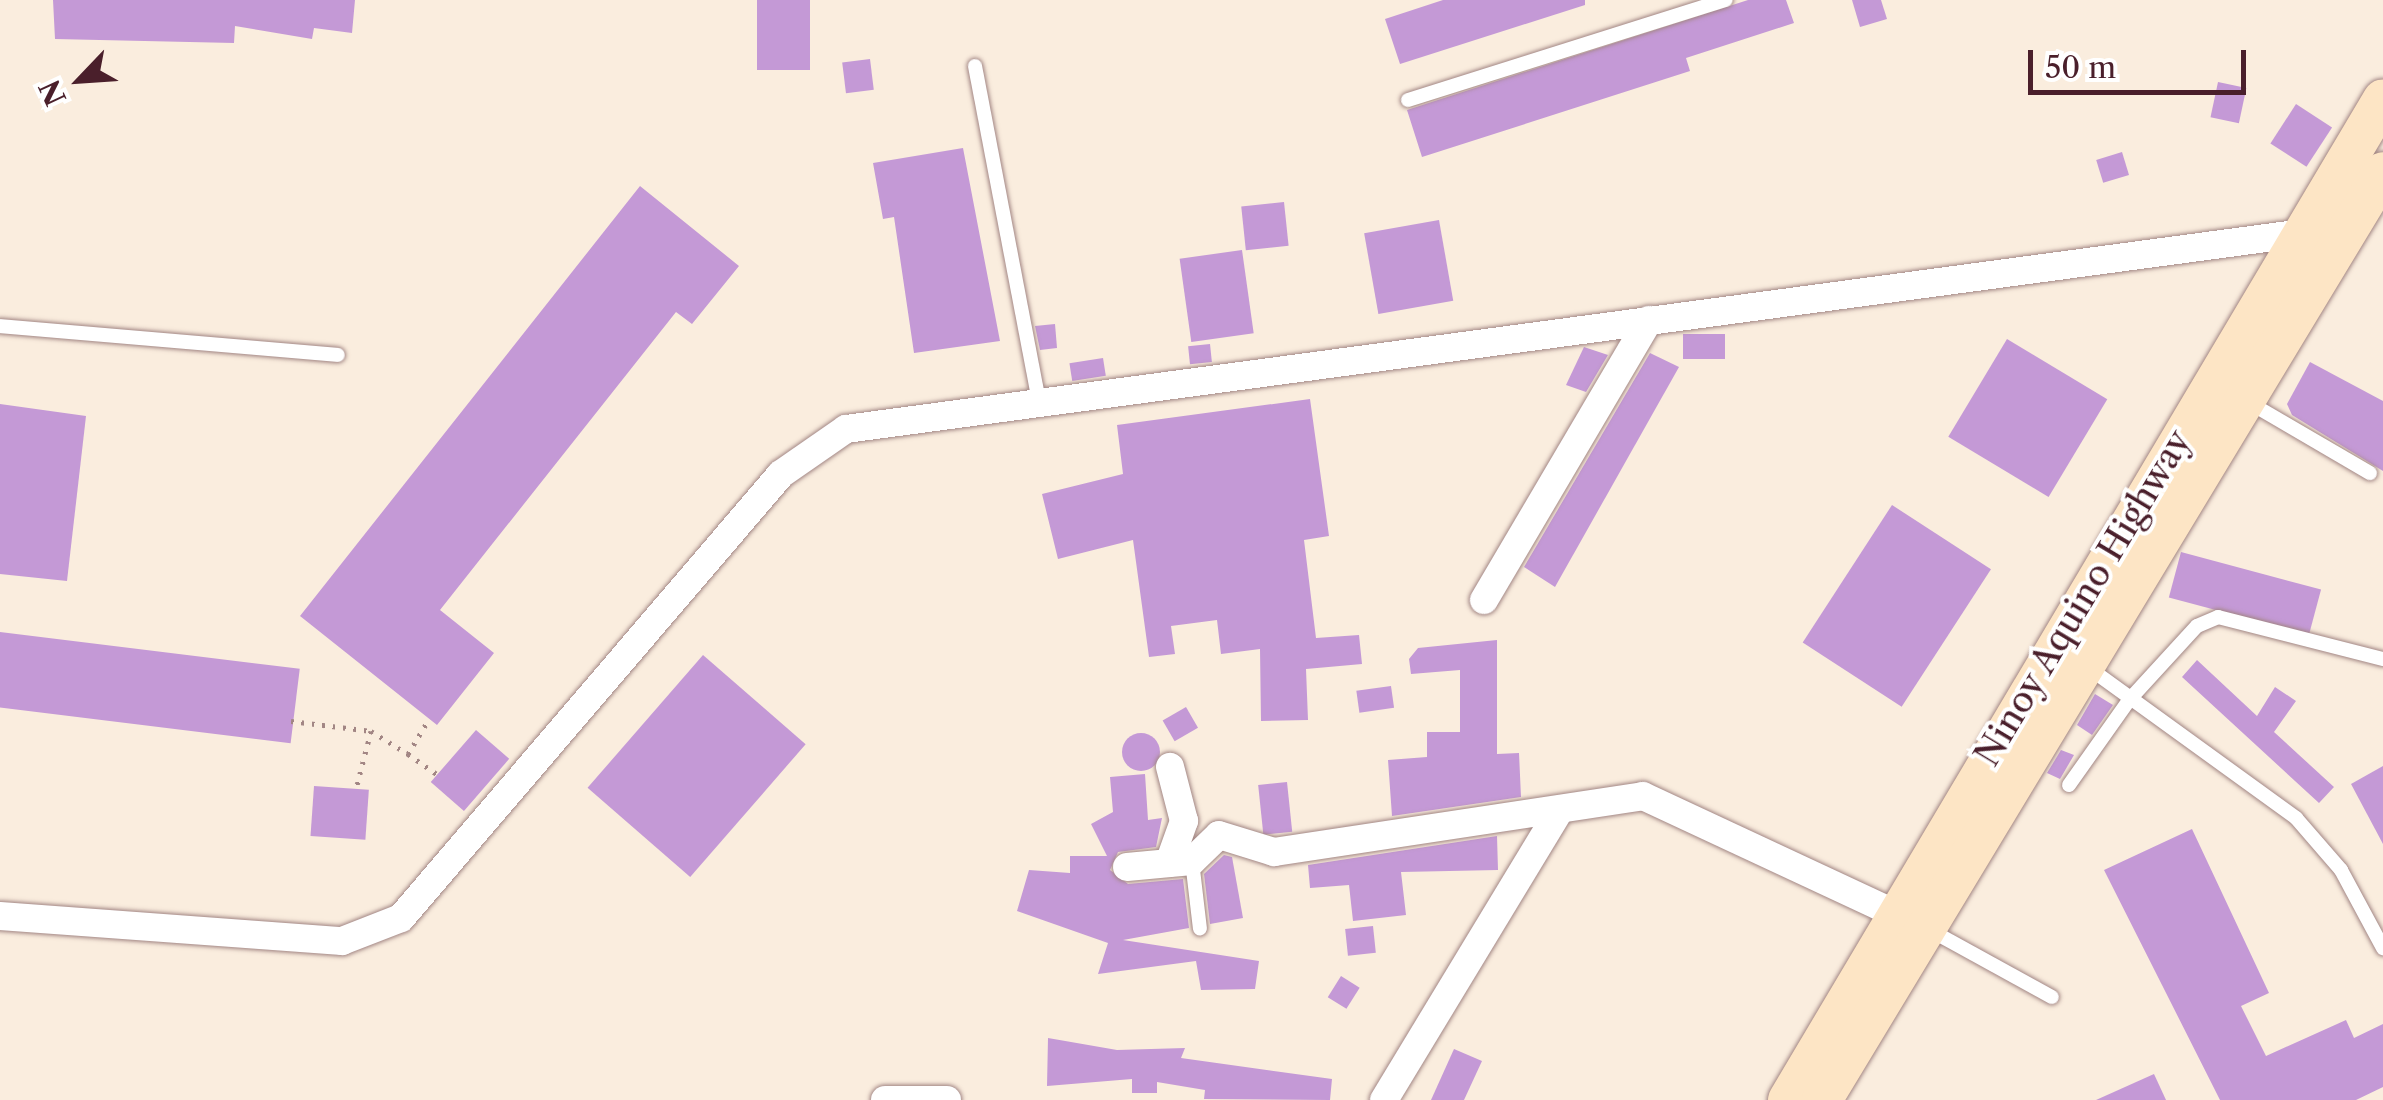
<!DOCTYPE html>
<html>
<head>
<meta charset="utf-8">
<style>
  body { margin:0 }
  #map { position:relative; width:2383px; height:1100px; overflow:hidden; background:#faedde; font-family:"Libre Caslon Text",serif }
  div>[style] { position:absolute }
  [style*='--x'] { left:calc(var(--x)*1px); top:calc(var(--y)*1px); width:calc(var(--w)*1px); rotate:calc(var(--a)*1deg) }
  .building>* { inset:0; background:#c499d6; transform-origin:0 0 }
  .round { border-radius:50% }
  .path>* { height:5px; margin-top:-2.5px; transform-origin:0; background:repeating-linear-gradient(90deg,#a28684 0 2.5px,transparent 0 10.5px) }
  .roads { filter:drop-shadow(0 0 2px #a28684) drop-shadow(0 0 2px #a28684) }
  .lane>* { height:14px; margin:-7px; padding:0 7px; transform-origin:7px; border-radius:7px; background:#fff }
  .street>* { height:28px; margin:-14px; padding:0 14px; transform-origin:14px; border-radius:14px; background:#fff }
  .secondary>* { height:40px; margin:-20px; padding:0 20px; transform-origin:20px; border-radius:20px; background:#fde5c5 }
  span { translate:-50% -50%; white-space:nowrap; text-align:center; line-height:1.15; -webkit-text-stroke:8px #fff; paint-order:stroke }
  .street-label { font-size:35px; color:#4a1f2b }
  .north { position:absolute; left:30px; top:30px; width:100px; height:100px; -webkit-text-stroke:8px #fff; paint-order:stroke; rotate:245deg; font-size:28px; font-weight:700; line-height:40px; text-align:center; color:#4a1f2b }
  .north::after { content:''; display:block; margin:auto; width:35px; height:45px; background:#4a1f2b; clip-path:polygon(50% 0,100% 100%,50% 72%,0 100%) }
  .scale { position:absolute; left:2028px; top:50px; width:218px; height:45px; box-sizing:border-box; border:5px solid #4a1f2b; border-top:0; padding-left:12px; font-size:30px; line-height:35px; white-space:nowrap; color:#4a1f2b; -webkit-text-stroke:8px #fff; paint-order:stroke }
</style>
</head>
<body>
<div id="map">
  <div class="building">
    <i style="clip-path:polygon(53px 0,355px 0,352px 33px,314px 28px,312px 39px,235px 26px,234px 43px,55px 39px)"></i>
    <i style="left:757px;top:0;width:53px;height:70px"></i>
    <i style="clip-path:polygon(1443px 0,1585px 0,1585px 5px,1400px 64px,1385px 19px)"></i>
    <i style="clip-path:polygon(1748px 0,1786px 0,1794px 23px,1686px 58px,1690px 71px,1422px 157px,1407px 110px)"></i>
    <i style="clip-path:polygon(1852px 0,1881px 0,1887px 19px,1860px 27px)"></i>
    <i style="left:870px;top:59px;width:31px;height:28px;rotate:83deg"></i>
    <i style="left:2218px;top:82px;width:29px;height:36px;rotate:12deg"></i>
    <i style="left:2296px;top:104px;width:43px;height:47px;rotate:33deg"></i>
    <i style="clip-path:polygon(963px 148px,1000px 341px,914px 353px,894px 217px,883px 219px,873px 163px)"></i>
    <i style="left:2122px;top:152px;width:24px;height:27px;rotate:73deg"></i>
    <i style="clip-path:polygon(640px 186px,739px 266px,692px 324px,676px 312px,440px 610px,494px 653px,437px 725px,300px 616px)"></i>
    <i style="left:1284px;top:202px;width:44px;height:43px;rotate:84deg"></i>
    <i style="left:1439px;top:220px;width:82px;height:76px;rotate:80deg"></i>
    <i style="left:1242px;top:250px;width:84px;height:63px;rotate:82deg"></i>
    <i style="clip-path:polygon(1055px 324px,1057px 348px,1040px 350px,1035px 326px)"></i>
    <i style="left:1683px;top:334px;width:42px;height:25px"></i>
    <i style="left:2007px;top:339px;width:117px;height:114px;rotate:31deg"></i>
    <i style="left:1210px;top:344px;width:18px;height:22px;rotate:84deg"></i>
    <i style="clip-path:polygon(1584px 347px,1608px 355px,1586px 392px,1566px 385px)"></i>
    <i style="clip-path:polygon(1650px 353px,1679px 367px,1555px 587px,1524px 567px)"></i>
    <i style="left:1103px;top:358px;width:18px;height:34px;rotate:81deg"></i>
    <i style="clip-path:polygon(2310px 362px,2383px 401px,2383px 471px,2292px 415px,2287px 404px)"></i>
    <i style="clip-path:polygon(1310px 399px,1329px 536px,1304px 540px,1316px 638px,1359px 635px,1362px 664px,1306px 669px,1308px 720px,1261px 721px,1260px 649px,1221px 654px,1217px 620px,1171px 626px,1175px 654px,1149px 657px,1133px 540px,1058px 559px,1042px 494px,1123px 474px,1117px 425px)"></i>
    <i style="clip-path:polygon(0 404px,86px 416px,67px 581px,0 574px)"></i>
    <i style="left:1892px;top:505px;width:118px;height:164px;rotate:33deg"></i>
    <i style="left:2181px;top:552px;width:145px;height:47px;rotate:15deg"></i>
    <i style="left:0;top:632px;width:302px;height:75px;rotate:7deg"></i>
    <i style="clip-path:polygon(1497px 640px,1497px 754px,1519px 753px,1521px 797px,1392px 816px,1388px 760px,1427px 757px,1427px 732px,1460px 732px,1460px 670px,1411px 674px,1409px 659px,1418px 648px)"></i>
    <i style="left:703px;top:655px;width:136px;height:176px;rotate:41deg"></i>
    <i style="clip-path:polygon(2197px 660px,2257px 716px,2275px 687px,2296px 701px,2274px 732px,2334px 787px,2319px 803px,2182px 677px)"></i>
    <i style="left:1391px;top:686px;width:22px;height:35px;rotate:82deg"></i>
    <i style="clip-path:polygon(2095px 694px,2113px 705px,2092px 735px,2077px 725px)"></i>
    <i style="left:1186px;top:707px;width:24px;height:27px;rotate:60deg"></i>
    <i style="left:476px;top:730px;width:44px;height:69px;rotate:41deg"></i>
    <i class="round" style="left:1122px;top:733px;width:38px;height:38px"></i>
    <i style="clip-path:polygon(2061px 750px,2074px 755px,2060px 779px,2047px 773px)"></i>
    <i style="clip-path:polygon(2383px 766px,2383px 844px,2351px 784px)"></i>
    <i style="clip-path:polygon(1145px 774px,1148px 820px,1162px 818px,1156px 847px,1118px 852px,1110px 870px,1128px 884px,1183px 879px,1189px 928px,1123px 940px,1259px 961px,1255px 989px,1201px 990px,1196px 961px,1098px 974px,1108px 943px,1017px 911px,1029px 870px,1070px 873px,1070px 856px,1107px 856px,1091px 824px,1113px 812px,1110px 777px)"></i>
    <i style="left:1287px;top:782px;width:50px;height:29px;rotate:84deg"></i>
    <i style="left:314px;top:786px;width:55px;height:50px;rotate:4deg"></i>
    <i style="clip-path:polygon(2192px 829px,2269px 993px,2241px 1006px,2266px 1056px,2346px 1020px,2354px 1038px,2383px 1024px,2383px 1087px,2356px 1100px,2220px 1100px,2104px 870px)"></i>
    <i style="clip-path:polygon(1497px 836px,1498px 870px,1401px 872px,1406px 915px,1353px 921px,1349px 885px,1310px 888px,1308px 865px)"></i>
    <i style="clip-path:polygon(1224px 855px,1232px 857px,1243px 918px,1210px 924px,1204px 874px)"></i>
    <i style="left:1373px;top:926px;width:27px;height:28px;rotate:84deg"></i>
    <i style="left:1341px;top:976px;width:22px;height:25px;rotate:32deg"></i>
    <i style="clip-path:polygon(1048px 1038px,1117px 1050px,1185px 1048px,1181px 1058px,1332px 1079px,1330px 1100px,1204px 1099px,1205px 1090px,1157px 1082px,1157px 1093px,1132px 1093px,1132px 1079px,1047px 1086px)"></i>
    <i style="clip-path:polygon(1454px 1049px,1482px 1061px,1464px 1100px,1431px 1100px)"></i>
    <i style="clip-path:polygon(2154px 1074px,2166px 1100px,2096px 1100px)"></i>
  </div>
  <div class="path">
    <i style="--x:291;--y:721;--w:81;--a:7.1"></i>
    <i style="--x:371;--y:731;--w:60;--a:104.5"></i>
    <i style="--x:371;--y:731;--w:44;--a:31.9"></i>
    <i style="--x:408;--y:754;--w:41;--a:-59"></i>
    <i style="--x:408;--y:754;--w:40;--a:34.9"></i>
  </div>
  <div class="roads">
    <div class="lane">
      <i style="--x:975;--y:66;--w:341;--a:79.2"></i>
      <i style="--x:1408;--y:100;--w:333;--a:-17.5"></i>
      <i style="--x:0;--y:326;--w:339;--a:4.9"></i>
      <i style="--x:2250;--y:403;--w:139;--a:30.3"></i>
      <i style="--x:2089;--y:668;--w:256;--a:35.9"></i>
      <i style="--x:2296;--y:818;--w:69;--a:49.1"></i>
      <i style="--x:2341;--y:870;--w:89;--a:61.7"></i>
      <i style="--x:2069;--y:785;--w:105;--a:-54.7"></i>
      <i style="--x:2130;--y:699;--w:99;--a:-47.5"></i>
      <i style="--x:2197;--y:626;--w:23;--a:-23"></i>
      <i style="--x:2218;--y:617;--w:170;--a:14.3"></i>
      <i style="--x:1192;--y:861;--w:68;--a:83.3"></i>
      <i style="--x:1930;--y:930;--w:139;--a:28.8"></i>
    </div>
    <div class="street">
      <i style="--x:1484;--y:600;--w:325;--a:-59.5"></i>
      <i style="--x:1169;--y:863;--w:45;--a:-70.3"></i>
      <i style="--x:1184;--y:821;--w:56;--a:-104.5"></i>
      <i style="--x:1127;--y:867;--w:65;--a:-5.3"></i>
      <i style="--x:1192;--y:861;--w:37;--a:-44"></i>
      <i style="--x:1219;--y:835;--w:58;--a:17.2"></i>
      <i style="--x:1274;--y:852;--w:373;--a:-8.6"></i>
      <i style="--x:1643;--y:796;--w:298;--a:25"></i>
      <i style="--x:0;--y:916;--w:343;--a:4.2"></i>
      <i style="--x:342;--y:941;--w:63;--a:-21.3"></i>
      <i style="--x:401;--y:918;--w:584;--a:-49.44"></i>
      <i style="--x:781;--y:474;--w:79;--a:-34.7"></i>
      <i style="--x:846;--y:429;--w:1470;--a:-7.66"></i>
      <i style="--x:885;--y:1100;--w:62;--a:0"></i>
      <i style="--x:1384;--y:1100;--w:338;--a:-58.8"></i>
    </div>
    <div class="secondary">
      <i style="--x:1788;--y:1100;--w:1164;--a:-59.27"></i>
      <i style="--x:1822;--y:1100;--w:1084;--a:-58.85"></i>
    </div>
  </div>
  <div class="street-label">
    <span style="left:2083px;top:598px;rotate:-59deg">Ninoy Aquino Highway</span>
  </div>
  <div class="north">N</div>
  <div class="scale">50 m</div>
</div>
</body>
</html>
